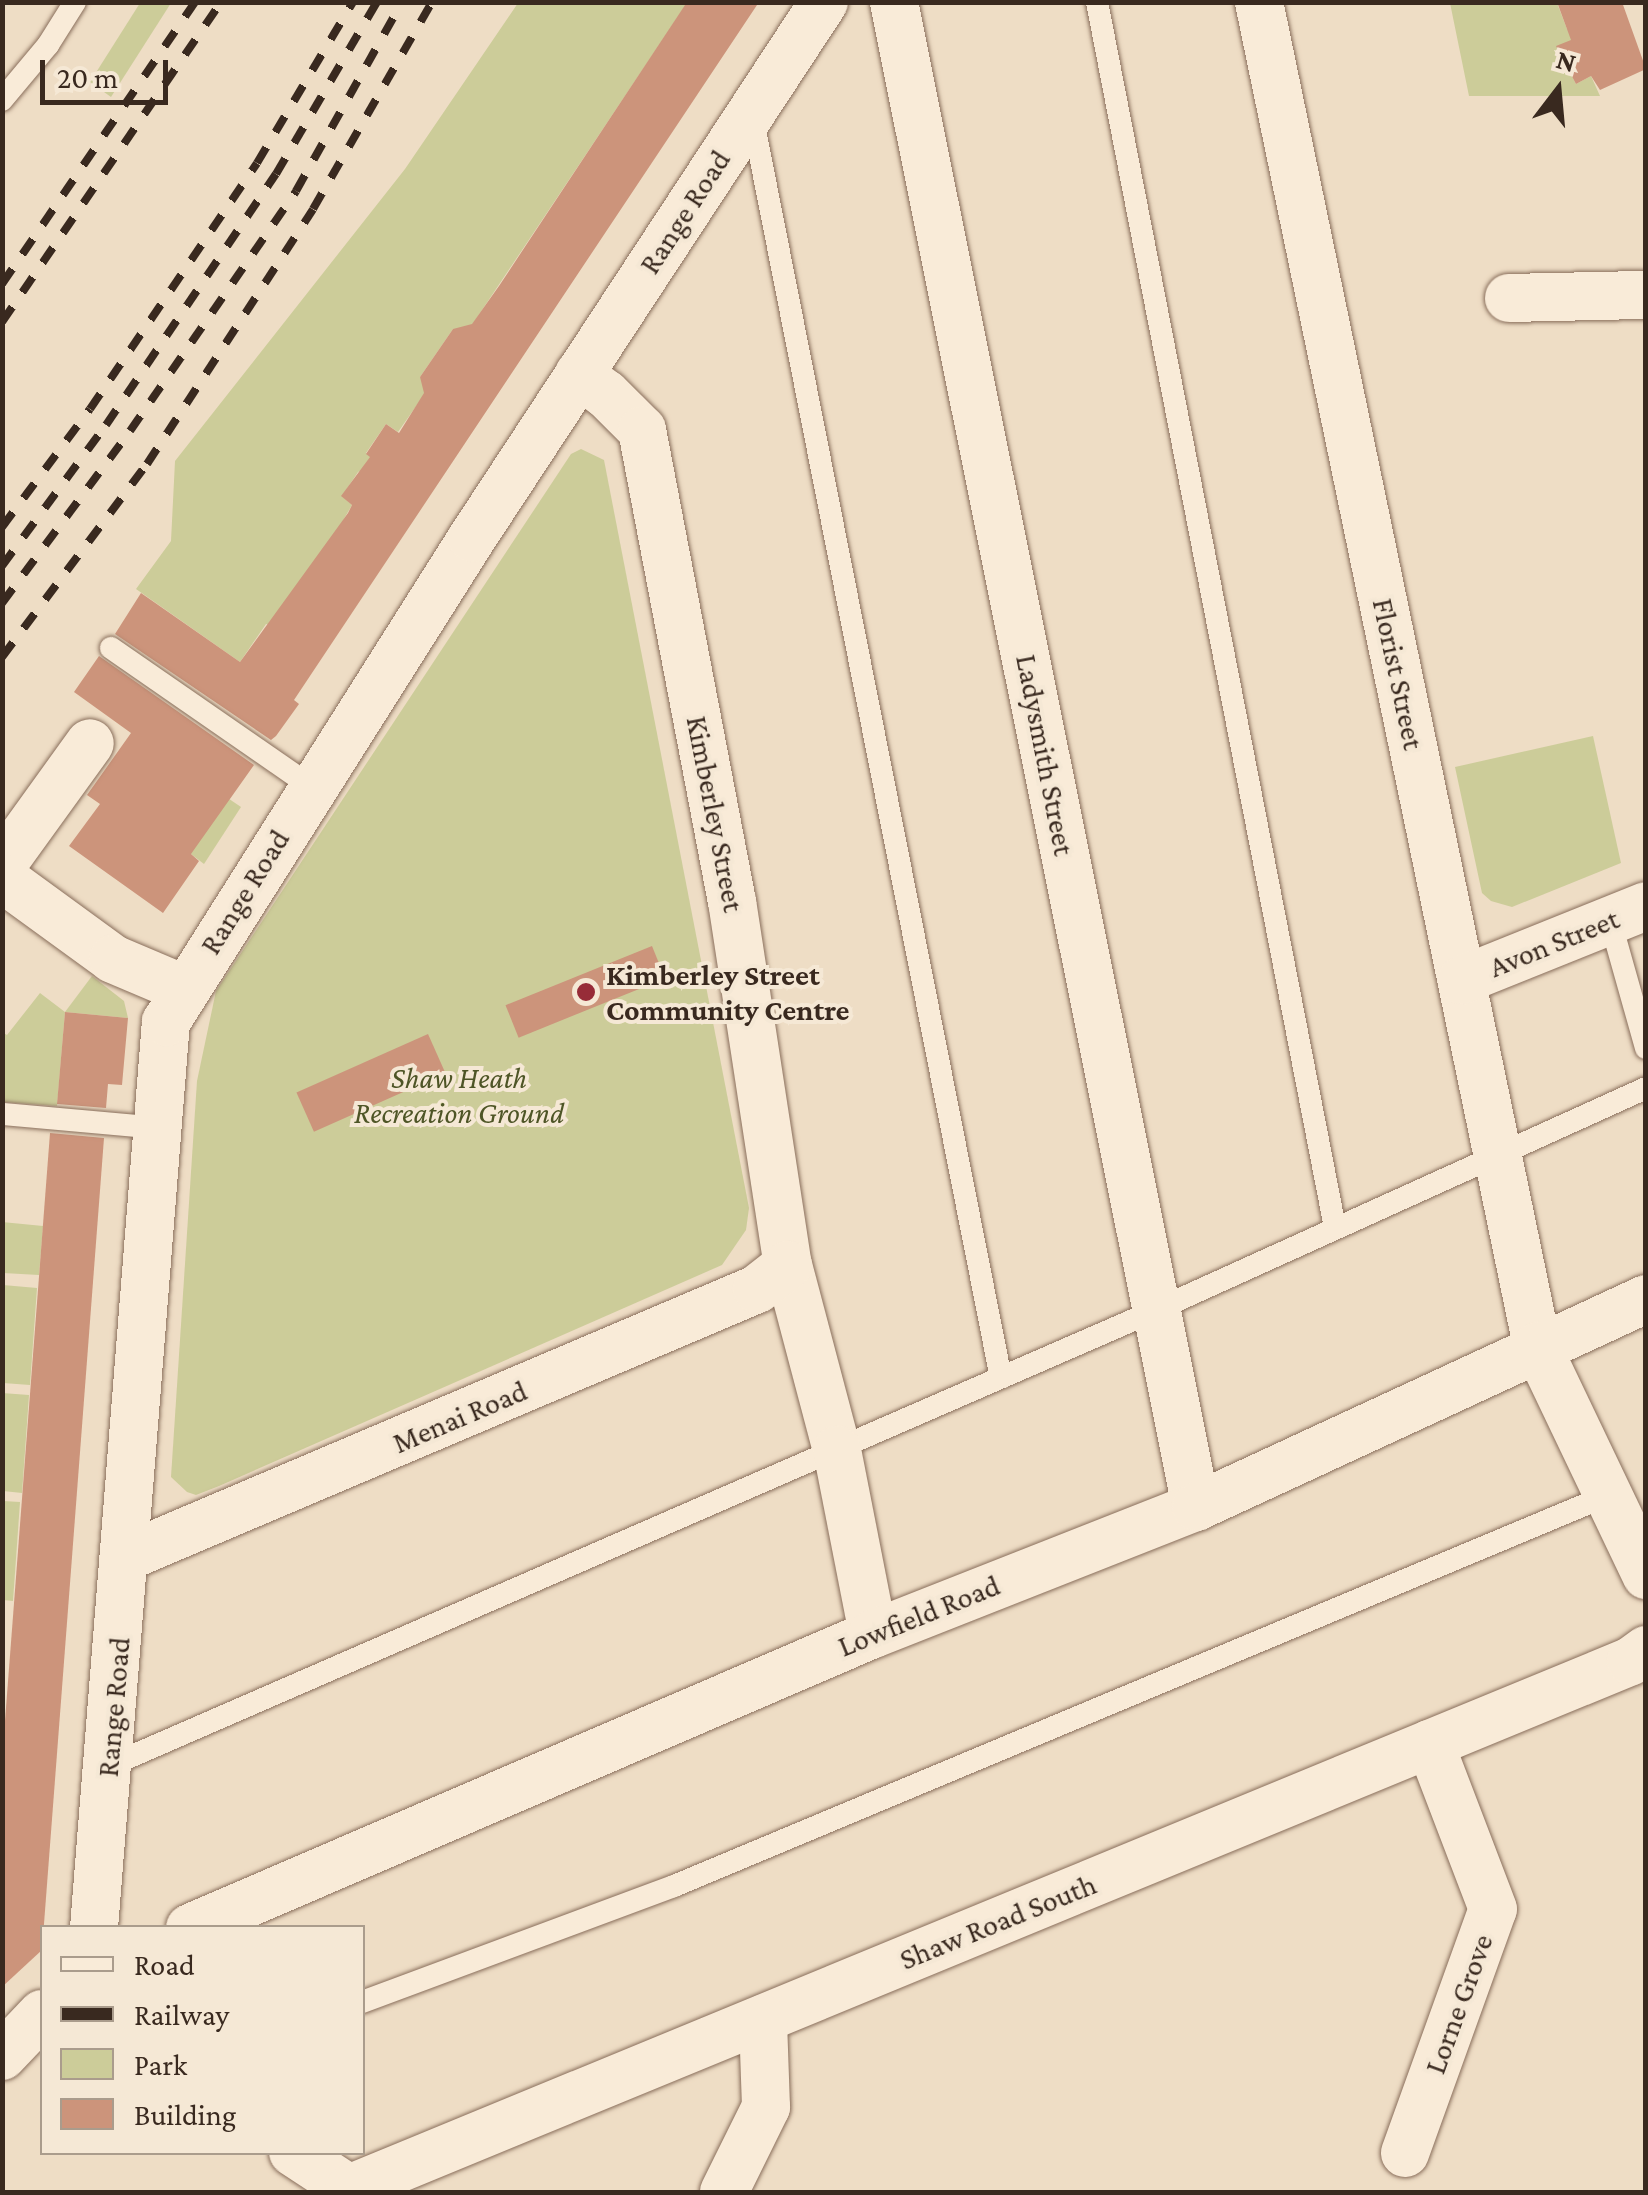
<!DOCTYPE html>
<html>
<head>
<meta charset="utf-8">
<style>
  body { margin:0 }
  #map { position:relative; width:1648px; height:2195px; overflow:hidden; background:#eeddc5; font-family:"Crimson Pro",serif }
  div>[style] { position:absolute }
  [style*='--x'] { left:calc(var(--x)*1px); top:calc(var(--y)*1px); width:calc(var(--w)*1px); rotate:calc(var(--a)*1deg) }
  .green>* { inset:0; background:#cc9 }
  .building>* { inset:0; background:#cc947b; transform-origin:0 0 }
  .roads { filter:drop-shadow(0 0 2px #896e5b) drop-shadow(0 0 2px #896e5b) }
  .lane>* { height:22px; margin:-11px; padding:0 11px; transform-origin:11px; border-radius:11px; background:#f9ebd8 }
  .street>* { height:48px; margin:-24px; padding:0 24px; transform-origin:24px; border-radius:24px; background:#f9ebd8 }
  .rail>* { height:8px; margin-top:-4px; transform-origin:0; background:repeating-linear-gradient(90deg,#39291f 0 18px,transparent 0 36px) }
  .dots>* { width:28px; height:28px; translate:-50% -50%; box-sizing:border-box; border:5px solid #f5e8d5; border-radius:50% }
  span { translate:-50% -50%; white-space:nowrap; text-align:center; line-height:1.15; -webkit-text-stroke:8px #f5e8d5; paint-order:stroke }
  .street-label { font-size:30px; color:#39291f }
  .poi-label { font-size:30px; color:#39291f; font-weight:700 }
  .left { translate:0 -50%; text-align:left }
  .park-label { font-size:30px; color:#4e5526; font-style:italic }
  .frame { position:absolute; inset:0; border:5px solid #39291f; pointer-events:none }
  .legend { position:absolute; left:40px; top:1925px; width:325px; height:230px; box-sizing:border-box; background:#f5e8d5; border:2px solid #aa9c8c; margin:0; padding:12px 18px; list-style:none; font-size:30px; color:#39291f }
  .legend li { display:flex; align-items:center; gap:20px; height:50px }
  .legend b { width:50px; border:2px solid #aa9c8c }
  .north { position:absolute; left:1508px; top:40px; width:100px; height:100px; -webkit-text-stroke:8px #f5e8d5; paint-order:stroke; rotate:16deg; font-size:28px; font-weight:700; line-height:40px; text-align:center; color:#39291f }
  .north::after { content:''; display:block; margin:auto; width:35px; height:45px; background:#39291f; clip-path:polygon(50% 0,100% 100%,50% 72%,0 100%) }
  .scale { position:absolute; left:40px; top:60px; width:128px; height:45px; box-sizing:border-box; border:5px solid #39291f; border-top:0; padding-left:12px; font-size:30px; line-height:35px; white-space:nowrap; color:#39291f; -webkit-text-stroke:8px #f5e8d5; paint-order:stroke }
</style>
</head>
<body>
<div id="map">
  <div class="green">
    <i style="clip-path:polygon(140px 3px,171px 3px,111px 97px,90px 82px)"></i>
    <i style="clip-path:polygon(518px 3px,687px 3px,466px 334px,453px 329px,420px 377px,429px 387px,419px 402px,398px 432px,386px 424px,366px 453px,379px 462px,358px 472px,342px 496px,352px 505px,341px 524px,272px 626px,266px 624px,240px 662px,136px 589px,171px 541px,175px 461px,405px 169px)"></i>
    <i style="clip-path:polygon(1450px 3px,1557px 3px,1567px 29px,1578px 38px,1557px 47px,1576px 84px,1591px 76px,1600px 96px,1469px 96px)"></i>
    <i style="clip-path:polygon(581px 449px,604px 460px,749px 1208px,746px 1230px,722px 1265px,219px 1486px,196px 1495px,187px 1492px,171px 1477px,197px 1081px,216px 991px,571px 454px)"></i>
    <i style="clip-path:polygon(1593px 736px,1621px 863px,1512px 907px,1491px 901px,1482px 893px,1455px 767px)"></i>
    <i style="clip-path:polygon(157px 750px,241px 807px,204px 864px,191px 854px)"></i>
    <i style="clip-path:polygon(92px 976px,124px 1001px,128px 1018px,65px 1012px,57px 1106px,3px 1102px,2px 1032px,7px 1035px,40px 993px,65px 1012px)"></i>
    <i style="clip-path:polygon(2px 1222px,43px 1226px,39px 1275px,3px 1273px)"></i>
    <i style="clip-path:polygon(3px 1285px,37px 1288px,30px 1385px,3px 1383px)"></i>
    <i style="clip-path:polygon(2px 1393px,29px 1395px,22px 1493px,3px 1491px)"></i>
    <i style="clip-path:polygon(3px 1501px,20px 1502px,13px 1601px,3px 1600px)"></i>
  </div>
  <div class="building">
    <i style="clip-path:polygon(687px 2px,759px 2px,294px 700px,299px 704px,276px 736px,271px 740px,115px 634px,141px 593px,240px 662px,348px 513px,352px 505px,341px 496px,370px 457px,366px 454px,386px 424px,399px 433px,424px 393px,420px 377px,453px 329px,472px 324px,499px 286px)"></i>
    <i style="clip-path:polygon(1557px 2px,1622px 2px,1646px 69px,1600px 90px,1591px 76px,1576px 84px,1556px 46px,1571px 40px)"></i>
    <i style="clip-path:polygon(99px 656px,254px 765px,191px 854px,199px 861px,163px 913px,69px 846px,100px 804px,87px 795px,131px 733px,74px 692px)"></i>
    <i style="left:652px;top:946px;width:35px;height:158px;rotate:68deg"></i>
    <i style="clip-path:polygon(65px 1012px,128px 1018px,122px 1085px,108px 1084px,106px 1108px,57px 1104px)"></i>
    <i style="left:428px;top:1034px;width:43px;height:144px;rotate:66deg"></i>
    <i style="clip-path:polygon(50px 1133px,104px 1138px,42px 1950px,2px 1987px,2px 1760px)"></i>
  </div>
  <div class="roads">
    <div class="lane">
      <i style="--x:1097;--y:2;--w:1248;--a:79.01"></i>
      <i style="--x:2;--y:100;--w:72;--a:-50.1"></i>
      <i style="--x:48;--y:45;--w:51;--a:-57.9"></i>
      <i style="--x:752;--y:115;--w:1287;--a:78.85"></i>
      <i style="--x:111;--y:648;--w:244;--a:34.7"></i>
      <i style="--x:1610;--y:920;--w:133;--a:74.3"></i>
      <i style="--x:3;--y:1114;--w:157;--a:5.1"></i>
      <i style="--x:109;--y:1766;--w:1142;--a:-23.53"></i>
      <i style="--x:1156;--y:1310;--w:538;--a:-24.37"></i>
      <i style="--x:362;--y:2002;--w:333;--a:-20.4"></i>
      <i style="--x:674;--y:1886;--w:1010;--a:-22.71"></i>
    </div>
    <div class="street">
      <i style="--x:894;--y:2;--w:1535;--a:78.65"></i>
      <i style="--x:1259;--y:2;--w:1372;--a:78.31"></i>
      <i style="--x:1537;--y:1346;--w:254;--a:64.5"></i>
      <i style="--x:1509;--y:298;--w:137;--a:-1.3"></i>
      <i style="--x:579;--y:374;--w:34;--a:37"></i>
      <i style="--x:606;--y:394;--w:51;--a:45"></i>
      <i style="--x:642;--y:430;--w:480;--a:79.2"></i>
      <i style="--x:732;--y:901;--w:368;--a:81.3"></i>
      <i style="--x:788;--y:1265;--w:191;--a:75.2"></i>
      <i style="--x:837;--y:1450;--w:187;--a:78.9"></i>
      <i style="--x:2;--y:865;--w:150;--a:-54.2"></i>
      <i style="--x:2;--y:878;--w:137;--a:36.1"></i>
      <i style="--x:113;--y:959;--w:77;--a:22.9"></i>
      <i style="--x:1462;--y:980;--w:198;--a:-21.9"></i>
      <i style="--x:126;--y:1557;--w:686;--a:-23.01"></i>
      <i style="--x:757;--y:1289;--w:39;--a:-38"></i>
      <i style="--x:94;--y:1928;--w:909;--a:-85.46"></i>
      <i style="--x:166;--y:1022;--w:573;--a:-57.7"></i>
      <i style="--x:472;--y:538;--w:641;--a:-56.71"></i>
      <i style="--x:190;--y:1928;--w:744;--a:-23.29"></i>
      <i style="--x:873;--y:1634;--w:347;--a:-21.5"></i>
      <i style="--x:1196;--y:1507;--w:496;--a:-24.8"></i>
      <i style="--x:2;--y:2056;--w:58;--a:-46.4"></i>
      <i style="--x:293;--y:2152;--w:73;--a:33.3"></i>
      <i style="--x:1405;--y:2153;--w:259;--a:-70.2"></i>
      <i style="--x:1493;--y:1909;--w:177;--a:-110.9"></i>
      <i style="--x:349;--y:2189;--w:1386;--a:-22.38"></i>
      <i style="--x:1631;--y:1661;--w:19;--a:-36"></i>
      <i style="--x:724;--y:2192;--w:95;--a:-63.7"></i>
      <i style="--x:766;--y:2107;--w:88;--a:-92"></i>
    </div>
  </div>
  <div class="rail">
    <i style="--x:2;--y:284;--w:342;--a:-55.6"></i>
    <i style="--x:2;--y:322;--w:388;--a:-55.6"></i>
    <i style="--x:2;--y:527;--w:147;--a:-53.3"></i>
    <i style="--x:90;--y:409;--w:297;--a:-55.8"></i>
    <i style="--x:257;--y:163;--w:187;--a:-59.2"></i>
    <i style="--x:2;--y:566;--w:175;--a:-53.6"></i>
    <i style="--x:106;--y:425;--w:303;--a:-55.9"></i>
    <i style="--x:276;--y:174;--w:199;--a:-59.6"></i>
    <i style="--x:2;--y:603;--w:214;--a:-53.3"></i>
    <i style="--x:130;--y:431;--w:292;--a:-55.3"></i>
    <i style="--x:296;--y:191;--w:217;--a:-60.7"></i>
    <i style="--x:2;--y:657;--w:241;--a:-53.1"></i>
    <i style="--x:147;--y:464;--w:304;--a:-56.9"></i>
    <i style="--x:313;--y:209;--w:239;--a:-60.1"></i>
  </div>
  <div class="dots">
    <i style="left:586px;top:992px;background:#972c38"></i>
  </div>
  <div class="street-label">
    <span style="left:685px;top:212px;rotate:-57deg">Range Road</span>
    <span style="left:1398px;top:674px;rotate:78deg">Florist Street</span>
    <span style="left:1045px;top:755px;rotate:79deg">Ladysmith Street</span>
    <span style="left:715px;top:814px;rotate:79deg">Kimberley Street</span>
    <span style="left:245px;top:892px;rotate:-58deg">Range Road</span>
    <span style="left:1554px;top:943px;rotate:-22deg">Avon Street</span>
    <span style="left:460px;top:1417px;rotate:-23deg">Menai Road</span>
    <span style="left:919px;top:1616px;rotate:-22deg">Lowfield Road</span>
    <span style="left:114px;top:1707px;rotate:-85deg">Range Road</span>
    <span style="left:998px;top:1922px;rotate:-22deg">Shaw Road South</span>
    <span style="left:1459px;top:2004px;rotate:-70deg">Lorne Grove</span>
  </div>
  <div class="poi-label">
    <span class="left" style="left:606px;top:992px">Kimberley Street<br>Community Centre</span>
  </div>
  <div class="park-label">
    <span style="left:459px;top:1095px">Shaw Heath<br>Recreation Ground</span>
  </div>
  <div class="frame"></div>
  <ul class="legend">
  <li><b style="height:12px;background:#f9ebd8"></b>Road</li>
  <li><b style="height:12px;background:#39291f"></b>Railway</li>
  <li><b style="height:28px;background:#cc9"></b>Park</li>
  <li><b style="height:28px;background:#cc947b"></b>Building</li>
  </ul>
  <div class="north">N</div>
  <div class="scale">20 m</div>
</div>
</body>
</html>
